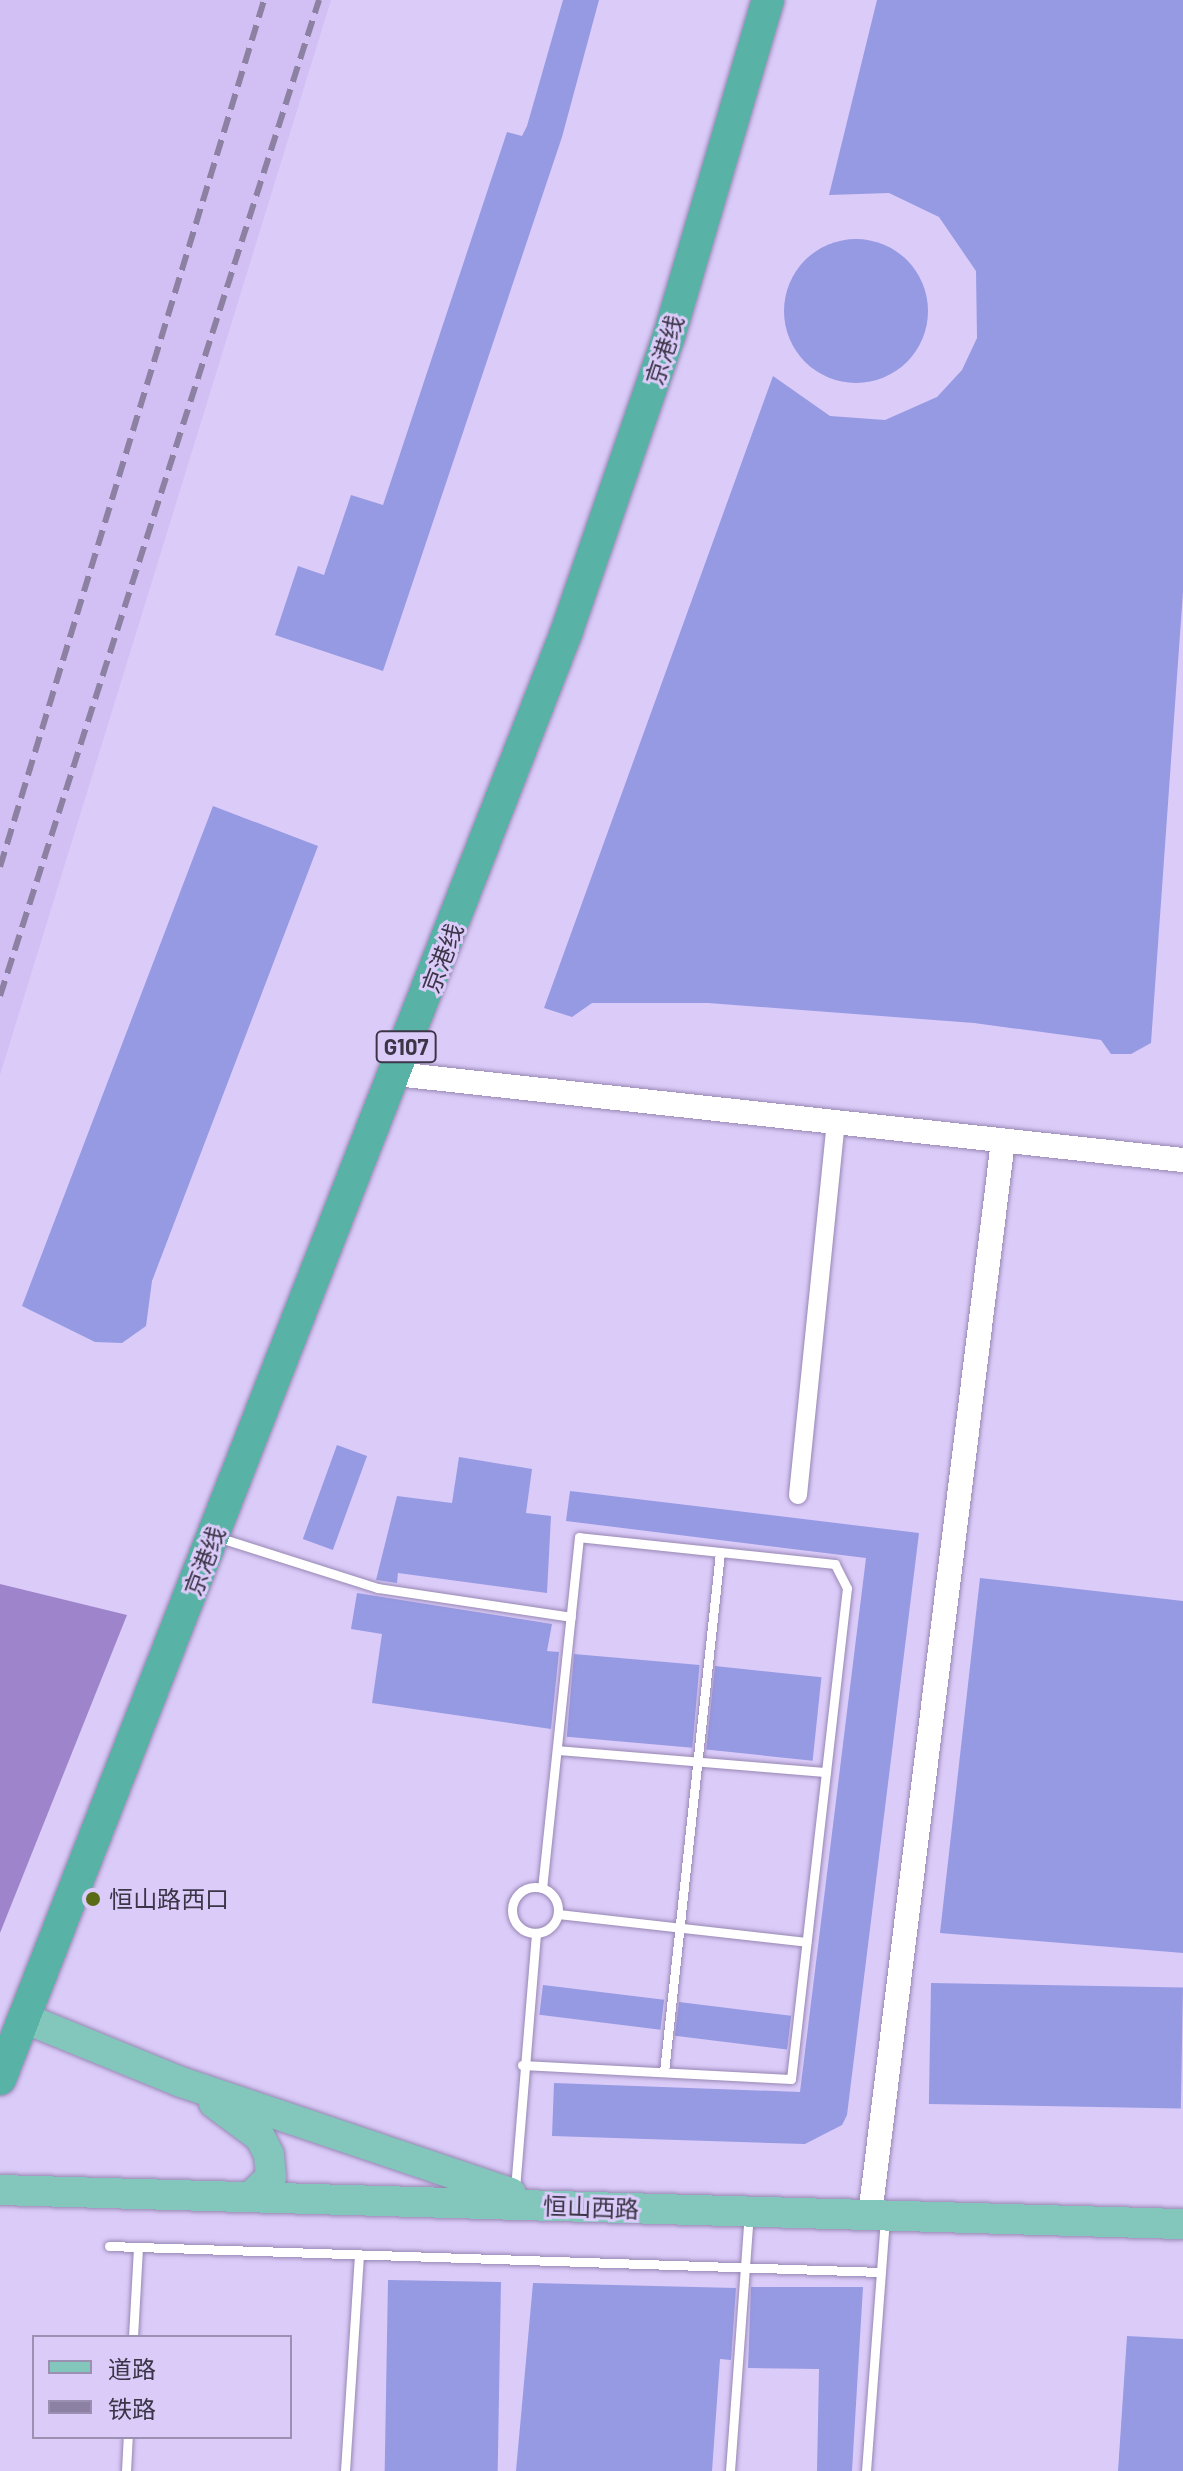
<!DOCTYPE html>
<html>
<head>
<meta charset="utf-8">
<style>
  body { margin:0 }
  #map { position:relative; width:1183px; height:2471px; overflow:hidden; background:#dbcbf9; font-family:Barlow,"Noto Sans SC",sans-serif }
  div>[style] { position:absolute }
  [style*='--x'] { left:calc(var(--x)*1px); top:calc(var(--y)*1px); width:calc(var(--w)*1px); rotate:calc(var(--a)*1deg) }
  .built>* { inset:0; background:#d2bff4 }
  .forest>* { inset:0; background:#9e84ca }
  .building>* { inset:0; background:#969ae3; transform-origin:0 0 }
  .round { border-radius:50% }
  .roads { filter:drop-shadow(0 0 2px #9787b3) drop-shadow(0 0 2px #9787b3) }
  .service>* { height:9px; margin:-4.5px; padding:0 4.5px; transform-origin:4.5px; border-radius:4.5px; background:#fff }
  .service>.ring { margin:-4.5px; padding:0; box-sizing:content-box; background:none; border:9px solid #fff; border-radius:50% }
  .minor>* { height:18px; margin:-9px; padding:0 9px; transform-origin:9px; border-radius:9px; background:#fff }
  .tertiary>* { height:24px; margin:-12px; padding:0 12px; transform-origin:12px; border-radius:12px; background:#fff }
  .primary>* { height:30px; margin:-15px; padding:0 15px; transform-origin:15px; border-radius:15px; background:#82c6bc }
  .trunk>* { height:32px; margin:-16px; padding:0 16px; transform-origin:16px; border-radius:16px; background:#58b3a6 }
  .rail>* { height:6px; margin-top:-3px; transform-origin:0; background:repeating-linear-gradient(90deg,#8c81a2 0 16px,transparent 0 24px) }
  .dots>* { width:22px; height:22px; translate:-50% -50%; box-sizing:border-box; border:4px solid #dbcbf9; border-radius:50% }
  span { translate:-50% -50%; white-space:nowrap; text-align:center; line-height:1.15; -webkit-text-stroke:6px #dbcbf9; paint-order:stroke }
  .shield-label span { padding:2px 6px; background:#dbcbf9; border:2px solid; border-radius:6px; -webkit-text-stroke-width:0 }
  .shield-label { font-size:22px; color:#3b3547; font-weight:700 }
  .street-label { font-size:24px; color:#3b3547 }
  .poi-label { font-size:24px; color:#3b3547 }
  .left { translate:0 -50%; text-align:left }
  .legend { position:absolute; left:32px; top:2335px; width:260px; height:104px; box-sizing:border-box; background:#dbcbf9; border:2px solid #9b8fb2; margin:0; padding:10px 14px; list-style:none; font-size:24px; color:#3b3547 }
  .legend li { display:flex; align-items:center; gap:16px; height:40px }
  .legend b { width:40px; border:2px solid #9b8fb2 }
</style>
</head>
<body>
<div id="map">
  <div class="built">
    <i style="clip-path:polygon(0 0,331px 0,0 1075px)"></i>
  </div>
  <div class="forest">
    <i style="clip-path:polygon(0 1584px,127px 1615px,0 1933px)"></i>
  </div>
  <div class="building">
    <i style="clip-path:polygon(563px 0,599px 0,562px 137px,383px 671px,275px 635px,298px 566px,324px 575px,351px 495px,383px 505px,507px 132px,522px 136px,527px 126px)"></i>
    <i style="clip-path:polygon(877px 0,1183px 0,1183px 592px,1151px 1043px,1131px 1054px,1111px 1054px,1101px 1040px,974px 1023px,708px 1003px,592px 1003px,572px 1017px,544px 1008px,773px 376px,830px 416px,885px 420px,937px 397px,962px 370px,977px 338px,976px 271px,939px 217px,889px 193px,829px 195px)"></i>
    <i class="round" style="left:784px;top:239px;width:144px;height:144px"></i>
    <i style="clip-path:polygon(213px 806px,318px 846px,152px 1281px,146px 1326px,122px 1343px,95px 1342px,22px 1306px)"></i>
    <i style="left:337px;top:1445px;width:32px;height:100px;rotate:20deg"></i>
    <i style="clip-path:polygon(459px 1457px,532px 1469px,526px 1513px,551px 1516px,547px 1593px,398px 1573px,397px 1583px,376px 1580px,397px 1496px,452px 1503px)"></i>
    <i style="clip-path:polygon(570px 1491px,919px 1533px,847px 2115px,842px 2125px,805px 2144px,552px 2136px,554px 2083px,800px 2092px,866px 1558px,566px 1521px)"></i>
    <i style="clip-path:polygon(980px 1578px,1183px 1601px,1183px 1953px,940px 1933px)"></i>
    <i style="clip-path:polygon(357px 1593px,552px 1624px,547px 1651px,559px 1652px,551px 1729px,372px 1703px,382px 1634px,351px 1629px)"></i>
    <i style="left:574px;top:1654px;width:126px;height:83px;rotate:5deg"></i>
    <i style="left:715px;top:1666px;width:107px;height:84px;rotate:6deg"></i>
    <i style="left:931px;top:1983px;width:252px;height:121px;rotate:1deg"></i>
    <i style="left:543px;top:1985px;width:122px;height:30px;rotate:7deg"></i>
    <i style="left:679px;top:2002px;width:113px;height:34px;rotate:7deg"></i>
    <i style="left:388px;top:2280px;width:113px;height:192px;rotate:1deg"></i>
    <i style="clip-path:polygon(533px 2283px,736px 2288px,731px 2360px,720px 2359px,712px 2471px,516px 2471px)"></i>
    <i style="clip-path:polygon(751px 2287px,863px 2287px,852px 2471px,817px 2471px,819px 2369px,748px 2368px)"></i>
    <i style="clip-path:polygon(1127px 2336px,1183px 2339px,1183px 2471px,1118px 2471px)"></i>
  </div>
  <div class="roads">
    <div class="service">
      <i style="--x:217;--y:1537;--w:169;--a:17.6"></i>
      <i style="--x:378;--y:1588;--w:195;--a:8.5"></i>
      <i style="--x:557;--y:1750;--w:270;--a:4.7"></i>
      <i class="ring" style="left:512px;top:1887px;width:37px;height:37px"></i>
      <i style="--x:558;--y:1914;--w:250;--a:6.4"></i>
      <i style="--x:522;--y:2065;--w:269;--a:3"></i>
      <i style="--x:791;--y:2079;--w:494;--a:-83.5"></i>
      <i style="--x:847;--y:1588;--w:27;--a:-117"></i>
      <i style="--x:835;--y:1564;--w:257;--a:-174"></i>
      <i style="--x:579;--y:1537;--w:353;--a:96"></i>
      <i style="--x:664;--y:2072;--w:523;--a:-83.85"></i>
      <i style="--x:515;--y:2189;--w:257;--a:-85.3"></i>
      <i style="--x:109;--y:2246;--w:772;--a:1.93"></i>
      <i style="--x:133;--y:2337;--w:90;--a:-86.8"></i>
      <i style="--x:126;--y:2471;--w:34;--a:-87"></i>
      <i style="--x:345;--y:2471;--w:217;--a:-86.3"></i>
      <i style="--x:730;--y:2471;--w:257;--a:-85.8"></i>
      <i style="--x:866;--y:2471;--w:253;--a:-85.7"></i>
    </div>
    <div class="minor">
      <i style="--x:798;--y:1495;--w:375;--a:-84.2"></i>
    </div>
    <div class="tertiary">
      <i style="--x:396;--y:1074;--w:792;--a:6.24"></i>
      <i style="--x:870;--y:2215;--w:1082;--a:-82.94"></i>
    </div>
    <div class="primary">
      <i style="--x:24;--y:2018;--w:166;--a:22.2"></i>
      <i style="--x:178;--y:2081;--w:351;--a:18.6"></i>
      <i style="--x:214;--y:2103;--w:57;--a:36.5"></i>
      <i style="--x:260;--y:2137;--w:20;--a:63"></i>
      <i style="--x:269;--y:2155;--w:22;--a:85"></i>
      <i style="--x:271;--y:2177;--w:29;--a:136"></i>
      <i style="--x:0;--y:2190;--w:1183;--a:1.65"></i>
    </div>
    <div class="trunk">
      <i style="--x:0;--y:2079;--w:1553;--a:-68.62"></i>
      <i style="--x:566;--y:633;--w:314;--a:-70.9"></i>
      <i style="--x:669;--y:336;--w:350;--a:-73.6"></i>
    </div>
  </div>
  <div class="rail">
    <i style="--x:0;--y:867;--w:906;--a:-73.06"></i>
    <i style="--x:0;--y:996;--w:1046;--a:-72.24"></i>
  </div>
  <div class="dots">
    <i style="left:93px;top:1899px;background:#5a6b16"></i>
  </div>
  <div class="shield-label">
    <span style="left:406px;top:1047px">G107</span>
  </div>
  <div class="street-label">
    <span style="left:664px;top:350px;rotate:-72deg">京港线</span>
    <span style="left:442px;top:958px;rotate:-69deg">京港线</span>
    <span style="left:204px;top:1561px;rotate:-69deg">京港线</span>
    <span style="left:591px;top:2207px;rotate:2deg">恒山西路</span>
  </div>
  <div class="poi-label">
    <span class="left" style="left:109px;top:1899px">恒山路西口</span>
  </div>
  <ul class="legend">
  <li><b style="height:10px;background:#82c6bc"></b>道路</li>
  <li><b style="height:10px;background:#8c81a2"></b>铁路</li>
  </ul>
</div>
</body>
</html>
